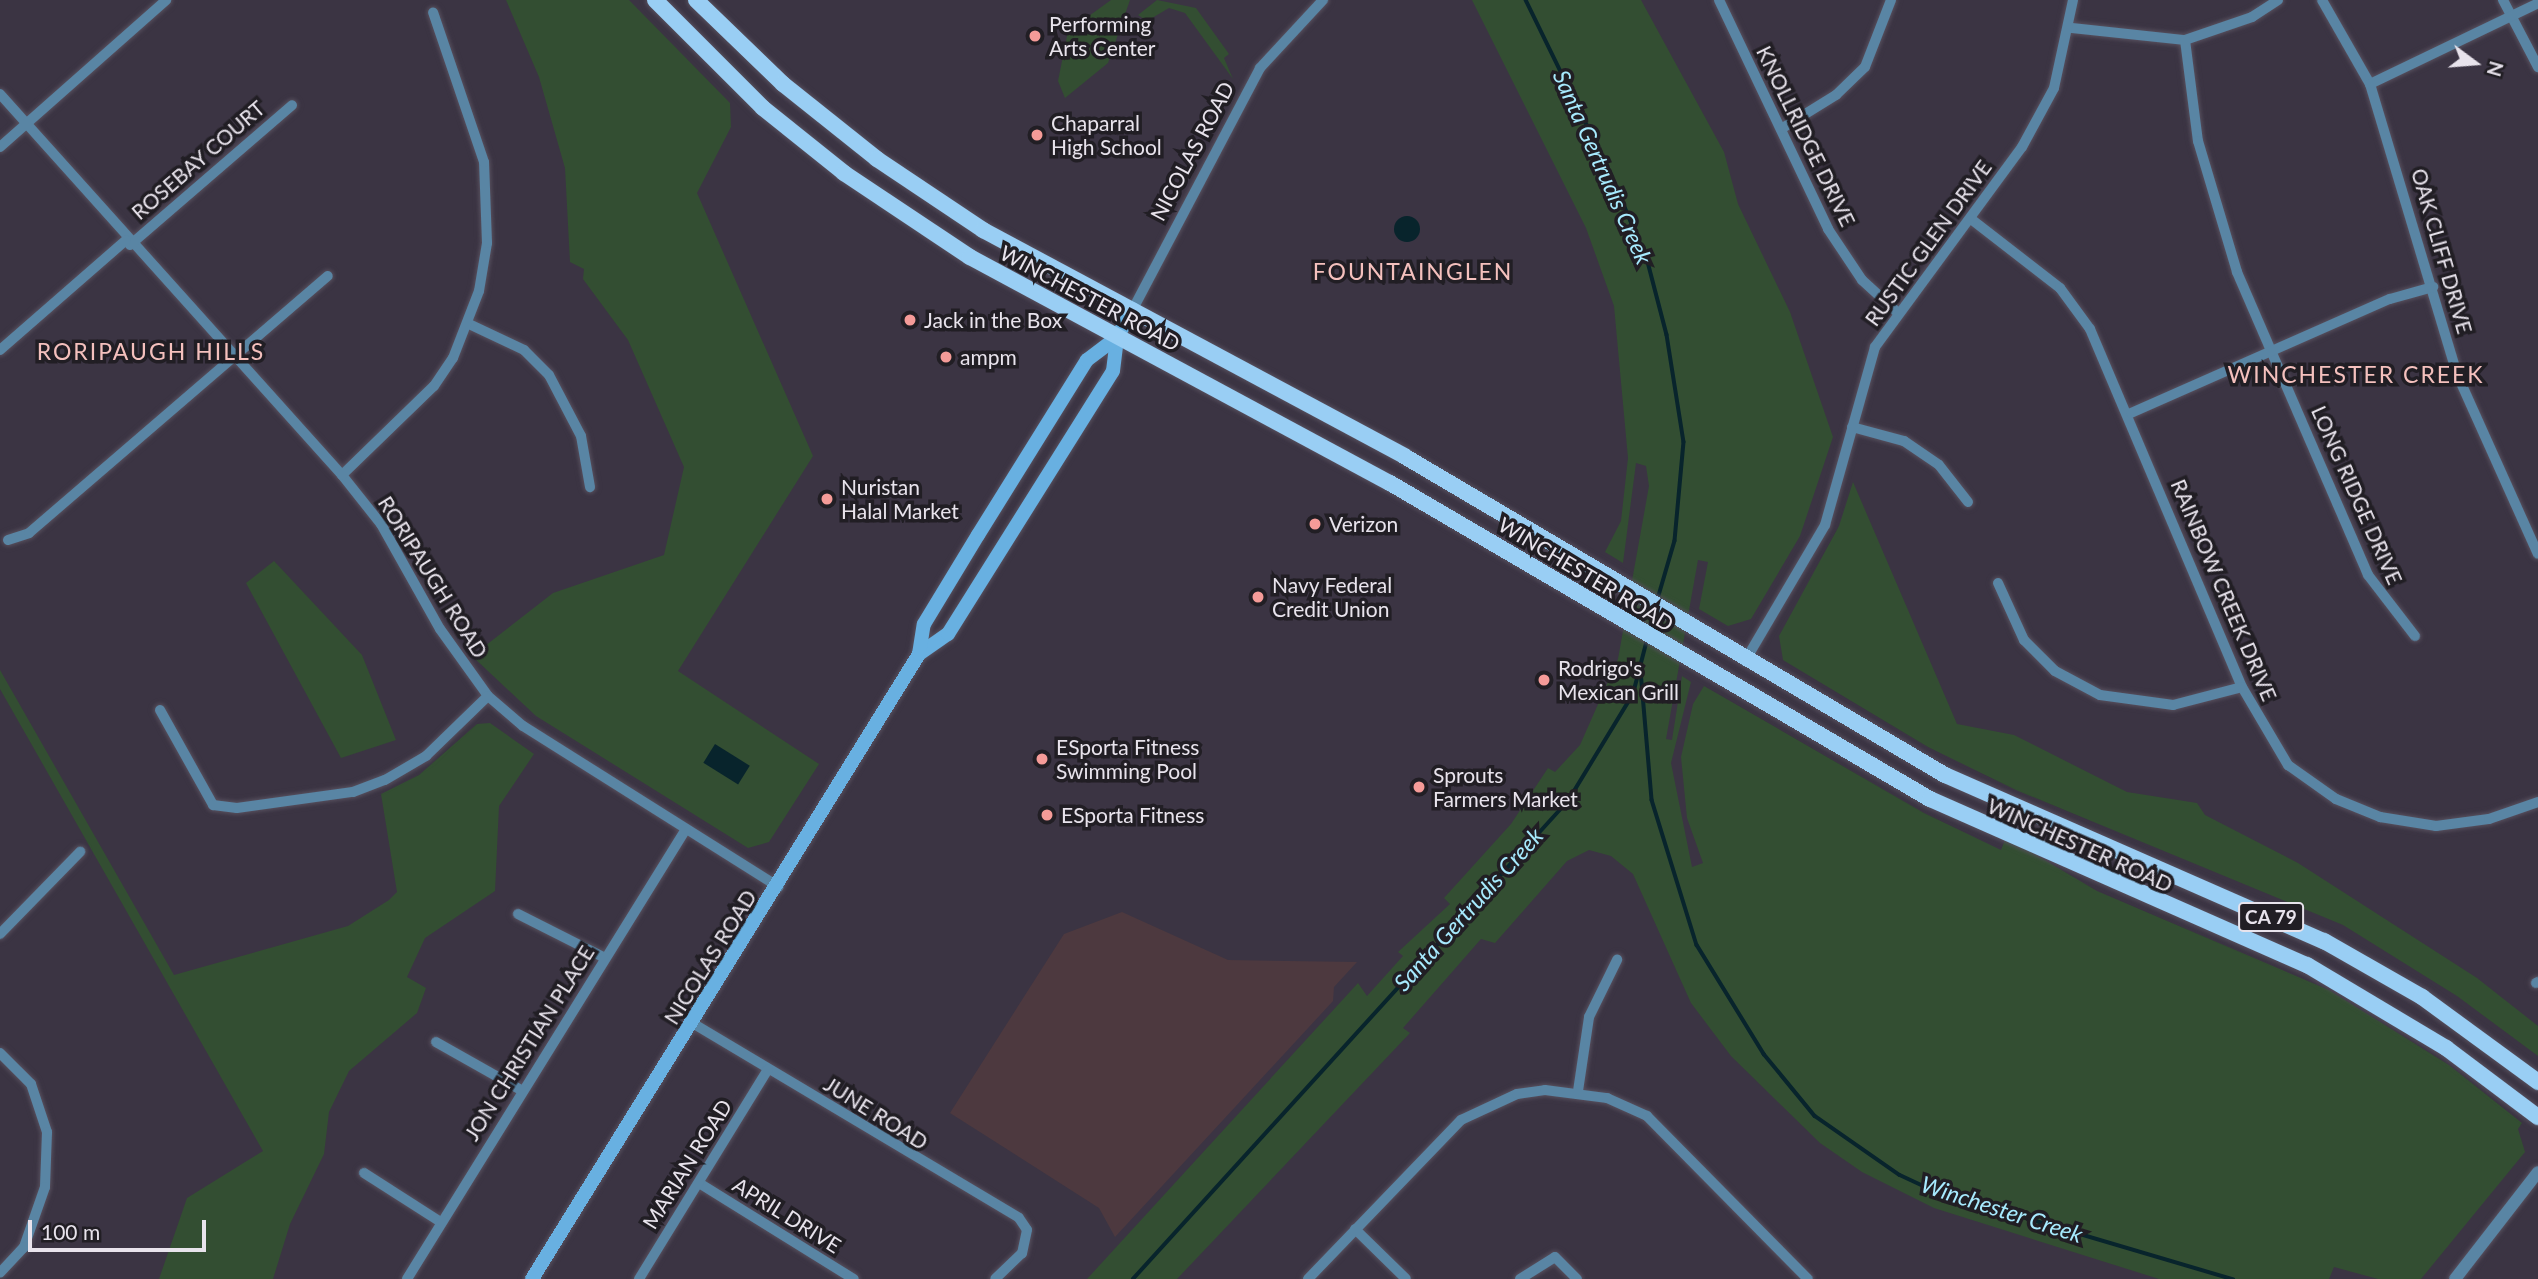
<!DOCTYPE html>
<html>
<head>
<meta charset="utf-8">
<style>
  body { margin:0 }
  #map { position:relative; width:2538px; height:1279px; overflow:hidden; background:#3b3443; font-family:Lato,sans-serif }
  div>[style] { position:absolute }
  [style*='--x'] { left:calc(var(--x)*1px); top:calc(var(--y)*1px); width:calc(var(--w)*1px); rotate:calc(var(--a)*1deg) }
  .industrial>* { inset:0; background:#4d393f }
  .green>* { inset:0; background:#334e32 }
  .water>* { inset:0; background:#08242c; transform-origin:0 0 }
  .round { border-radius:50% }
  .stream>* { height:3.5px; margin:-1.75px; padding:0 1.75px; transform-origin:1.75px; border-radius:1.75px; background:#08242c }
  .roads { filter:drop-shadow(0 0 2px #57505e) drop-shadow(0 0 2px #57505e) }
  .minor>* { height:10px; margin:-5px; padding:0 5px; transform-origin:5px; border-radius:5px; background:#5985a4 }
  .tertiary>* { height:12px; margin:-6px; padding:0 6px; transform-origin:6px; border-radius:6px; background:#5985a4 }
  .secondary>* { height:14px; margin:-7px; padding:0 7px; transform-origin:7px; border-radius:7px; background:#68b0e1 }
  .primary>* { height:16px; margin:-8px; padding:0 8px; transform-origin:8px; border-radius:8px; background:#99cef4 }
  .dots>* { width:19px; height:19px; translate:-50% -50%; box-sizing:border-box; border:4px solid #211e24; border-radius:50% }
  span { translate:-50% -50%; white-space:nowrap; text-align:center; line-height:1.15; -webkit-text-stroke:7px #211e24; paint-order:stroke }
  .shield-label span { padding:2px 5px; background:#211e24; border:2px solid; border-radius:5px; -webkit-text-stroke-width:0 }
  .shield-label { font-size:19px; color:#e8e3ec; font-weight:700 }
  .poi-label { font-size:21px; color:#e8e3ec }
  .left { translate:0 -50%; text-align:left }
  .street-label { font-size:21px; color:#e8e3ec }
  .water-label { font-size:23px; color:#a7eafe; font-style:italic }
  .neighbourhood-label { font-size:23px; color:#f4c0bd; letter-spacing:2px }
  .north { position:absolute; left:2440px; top:28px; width:70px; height:70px; -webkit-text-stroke:5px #211e24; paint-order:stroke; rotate:106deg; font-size:19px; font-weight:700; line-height:28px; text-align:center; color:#e8e3ec }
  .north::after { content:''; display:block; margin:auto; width:24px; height:32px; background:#e8e3ec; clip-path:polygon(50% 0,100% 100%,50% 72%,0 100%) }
  .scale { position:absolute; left:28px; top:1220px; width:178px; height:32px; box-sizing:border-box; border:4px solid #e8e3ec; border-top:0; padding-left:9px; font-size:21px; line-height:24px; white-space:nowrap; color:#e8e3ec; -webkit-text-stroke:5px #211e24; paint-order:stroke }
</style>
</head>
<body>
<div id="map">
  <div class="industrial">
    <i style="clip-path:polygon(1122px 912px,1228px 960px,1357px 962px,1334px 987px,1333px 1001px,1115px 1237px,1099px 1208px,950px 1113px,1064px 934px)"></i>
  </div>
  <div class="green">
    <i style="clip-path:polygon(506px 0,629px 0,730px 103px,731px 127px,697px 193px,813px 456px,678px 671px,819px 764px,769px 842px,748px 848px,536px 716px,472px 656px,553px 593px,664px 555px,684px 467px,628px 340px,583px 279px,584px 269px,570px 262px,565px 168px,539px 77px)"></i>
    <i style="clip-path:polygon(1111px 0,1130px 0,1108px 63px,1065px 98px,1058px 81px,1068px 31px)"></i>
    <i style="clip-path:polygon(1157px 0,1196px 8px,1229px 54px,1224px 58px,1233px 79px,1185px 13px,1169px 8px,1147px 21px,1138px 15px)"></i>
    <i style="clip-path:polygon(1472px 0,1641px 0,1724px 152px,1738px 204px,1790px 312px,1833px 437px,1800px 536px,1751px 619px,1728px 626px,1699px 609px,1708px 562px,1698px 560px,1666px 739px,1672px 740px,1682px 676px,1691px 682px,1671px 763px,1692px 867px,1703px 863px,1687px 818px,1681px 757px,1693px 704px,1704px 686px,1924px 813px,2001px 850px,2006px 837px,2097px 891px,2329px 990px,2449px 1065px,2522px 1123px,2518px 1129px,2525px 1152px,2421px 1279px,2378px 1279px,2334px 1267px,2329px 1279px,2159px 1279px,1934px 1208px,1862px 1172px,1820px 1143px,1731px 1056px,1691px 1003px,1633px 874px,1611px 856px,1589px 850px,1567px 861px,1495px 943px,1481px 939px,1403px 1028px,1410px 1033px,1177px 1279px,1087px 1279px,1358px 983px,1367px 996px,1403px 956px,1398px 952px,1450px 904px,1444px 898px,1511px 824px,1548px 768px,1555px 772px,1580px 745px,1618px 659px,1649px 486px,1646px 466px,1636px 463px,1623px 563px,1605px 552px,1621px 521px,1628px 458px,1614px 306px,1586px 228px)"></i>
    <i style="clip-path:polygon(1853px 482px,1957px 724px,2014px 735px,2127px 792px,2197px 803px,2205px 815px,2298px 863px,2477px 978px,2538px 1026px,2538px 1056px,2457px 996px,2343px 925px,2016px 790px,1928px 747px,1783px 660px,1779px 636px,1839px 526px)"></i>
    <i style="clip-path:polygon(274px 561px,362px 655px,396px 740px,341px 758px,246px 583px)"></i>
    <i style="clip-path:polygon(0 670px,174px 975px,348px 926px,389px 900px,397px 892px,381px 794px,419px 775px,477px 724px,490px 723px,534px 754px,499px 806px,495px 891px,425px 938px,407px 977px,426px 988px,417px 1013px,349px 1071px,329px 1112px,324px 1154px,290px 1224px,273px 1279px,159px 1279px,187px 1198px,263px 1151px,0 689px)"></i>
  </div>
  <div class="water">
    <i class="round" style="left:1394px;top:216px;width:26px;height:26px"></i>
    <i style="left:715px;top:744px;width:41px;height:22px;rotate:32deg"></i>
  </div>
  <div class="stream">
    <i style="--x:1526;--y:0;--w:194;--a:64"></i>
    <i style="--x:1611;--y:174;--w:95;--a:67.2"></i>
    <i style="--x:1648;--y:262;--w:75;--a:75.4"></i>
    <i style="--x:1667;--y:335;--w:108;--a:81"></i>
    <i style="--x:1684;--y:442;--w:99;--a:95.2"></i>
    <i style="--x:1675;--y:541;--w:60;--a:106.3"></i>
    <i style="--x:1650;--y:629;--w:20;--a:-75"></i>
    <i style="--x:1641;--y:671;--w:129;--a:85.1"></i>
    <i style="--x:1652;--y:800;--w:152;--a:72.8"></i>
    <i style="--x:1697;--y:945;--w:128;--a:58.4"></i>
    <i style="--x:1764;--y:1054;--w:80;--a:50.6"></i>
    <i style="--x:1815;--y:1116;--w:103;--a:34.8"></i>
    <i style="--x:1900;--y:1175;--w:38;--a:25"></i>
    <i style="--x:1935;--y:1191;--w:311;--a:16.5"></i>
    <i style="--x:1133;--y:1279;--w:646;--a:-47.7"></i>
    <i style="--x:1568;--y:801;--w:125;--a:-58.7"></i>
    <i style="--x:1633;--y:694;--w:56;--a:-75.5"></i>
  </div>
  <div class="roads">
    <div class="minor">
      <i style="--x:1719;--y:0;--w:254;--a:64.5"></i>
      <i style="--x:1828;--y:229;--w:61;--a:56.3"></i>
      <i style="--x:1862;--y:280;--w:47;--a:42.4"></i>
      <i style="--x:2322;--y:0;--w:97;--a:60.3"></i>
      <i style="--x:2370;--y:84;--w:303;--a:73.3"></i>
      <i style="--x:2457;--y:374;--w:197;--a:65.8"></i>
      <i style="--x:2503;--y:0;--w:76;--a:62.4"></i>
      <i style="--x:2072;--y:28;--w:114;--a:6.1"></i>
      <i style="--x:2185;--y:40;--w:71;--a:-18.9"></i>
      <i style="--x:2252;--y:17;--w:31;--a:-33"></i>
      <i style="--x:2185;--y:40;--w:102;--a:82.7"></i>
      <i style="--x:2198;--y:141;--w:137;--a:73.4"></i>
      <i style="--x:2237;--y:272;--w:330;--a:66.6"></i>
      <i style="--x:2368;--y:575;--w:77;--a:52.4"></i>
      <i style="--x:2370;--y:84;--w:187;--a:-25.7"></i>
      <i style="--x:0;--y:94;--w:512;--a:48.09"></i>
      <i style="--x:342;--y:475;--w:63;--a:51.5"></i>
      <i style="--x:381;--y:524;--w:120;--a:60.7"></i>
      <i style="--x:440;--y:629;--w:82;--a:54.4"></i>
      <i style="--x:488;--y:696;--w:46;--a:40.6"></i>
      <i style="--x:523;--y:726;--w:302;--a:32.2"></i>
      <i style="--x:1781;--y:129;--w:65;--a:-31.7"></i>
      <i style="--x:1836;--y:95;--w:40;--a:-44"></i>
      <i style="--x:1865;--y:67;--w:72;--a:-68.8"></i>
      <i style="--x:0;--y:147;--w:222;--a:-41.5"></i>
      <i style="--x:1971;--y:219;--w:113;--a:37.8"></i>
      <i style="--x:2060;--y:288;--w:51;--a:53.8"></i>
      <i style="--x:2090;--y:329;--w:389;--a:67"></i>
      <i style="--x:2242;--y:687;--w:91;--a:59.5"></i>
      <i style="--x:2288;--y:765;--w:59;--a:35.3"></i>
      <i style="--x:2336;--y:799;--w:48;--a:22.2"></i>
      <i style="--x:2380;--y:817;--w:57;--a:9.1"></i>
      <i style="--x:2436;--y:826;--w:53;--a:-7.5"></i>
      <i style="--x:2489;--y:819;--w:52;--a:-19.1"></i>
      <i style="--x:130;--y:245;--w:214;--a:-40.8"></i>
      <i style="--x:1133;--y:309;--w:272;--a:-62.2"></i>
      <i style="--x:1260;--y:68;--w:93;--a:-47.2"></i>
      <i style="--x:469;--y:324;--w:61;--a:25.3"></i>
      <i style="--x:524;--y:350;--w:35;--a:45"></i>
      <i style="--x:549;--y:375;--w:69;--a:62.3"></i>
      <i style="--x:581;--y:436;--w:52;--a:80"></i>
      <i style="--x:0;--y:350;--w:167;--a:-41.1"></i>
      <i style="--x:2131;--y:413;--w:283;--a:-23.8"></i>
      <i style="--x:2390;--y:299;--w:45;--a:-15.6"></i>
      <i style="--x:1852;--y:427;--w:54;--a:15.1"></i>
      <i style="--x:1904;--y:441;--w:42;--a:34.4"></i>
      <i style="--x:1939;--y:465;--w:47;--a:51.9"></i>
      <i style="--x:342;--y:475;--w:128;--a:-44.1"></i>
      <i style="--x:434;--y:386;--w:34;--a:-56"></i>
      <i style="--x:453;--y:358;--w:72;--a:-68.8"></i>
      <i style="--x:479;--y:291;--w:49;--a:-80.5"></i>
      <i style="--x:487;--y:243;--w:81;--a:-92.1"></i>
      <i style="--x:484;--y:162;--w:158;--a:-108.8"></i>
      <i style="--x:8;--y:540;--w:22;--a:-18"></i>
      <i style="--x:29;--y:533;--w:394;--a:-40.7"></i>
      <i style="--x:1998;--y:583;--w:63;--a:65.5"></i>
      <i style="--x:2024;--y:640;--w:44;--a:45"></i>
      <i style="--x:2055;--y:671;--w:51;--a:28.1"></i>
      <i style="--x:2100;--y:695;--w:74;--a:7.8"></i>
      <i style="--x:2173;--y:705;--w:71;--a:-14.6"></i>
      <i style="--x:1745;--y:661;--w:158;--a:-59.5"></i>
      <i style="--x:1825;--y:525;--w:185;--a:-74.3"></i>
      <i style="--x:1875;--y:347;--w:248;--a:-53.7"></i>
      <i style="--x:2022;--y:147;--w:67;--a:-61.5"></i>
      <i style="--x:2054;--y:88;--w:90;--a:-77.8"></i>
      <i style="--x:160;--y:710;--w:109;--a:60.8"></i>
      <i style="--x:213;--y:805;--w:24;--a:7"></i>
      <i style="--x:237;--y:808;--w:117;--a:-7.9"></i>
      <i style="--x:353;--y:792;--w:34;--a:-21"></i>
      <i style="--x:385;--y:780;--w:48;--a:-30.3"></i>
      <i style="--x:426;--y:756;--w:86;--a:-44.1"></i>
      <i style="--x:518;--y:914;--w:97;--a:26.8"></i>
      <i style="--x:0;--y:934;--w:115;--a:-45.7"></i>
      <i style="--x:2536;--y:983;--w:2;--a:-27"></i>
      <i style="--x:694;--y:1024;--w:378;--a:30.8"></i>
      <i style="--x:1019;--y:1218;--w:14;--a:56"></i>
      <i style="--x:1027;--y:1230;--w:24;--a:102"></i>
      <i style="--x:1022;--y:1253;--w:37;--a:136"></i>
      <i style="--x:436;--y:1042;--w:98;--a:29.5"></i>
      <i style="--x:0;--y:1053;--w:44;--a:45"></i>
      <i style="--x:31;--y:1084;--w:51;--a:71.6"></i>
      <i style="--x:47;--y:1132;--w:55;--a:92.1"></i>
      <i style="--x:45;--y:1187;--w:64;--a:109.3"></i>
      <i style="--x:24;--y:1247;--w:35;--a:133"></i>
      <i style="--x:1578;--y:1091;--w:75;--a:-81.5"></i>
      <i style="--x:1589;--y:1017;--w:64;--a:-63.8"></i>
      <i style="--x:364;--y:1173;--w:89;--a:32.6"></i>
      <i style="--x:699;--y:1183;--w:182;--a:31.8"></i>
      <i style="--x:1355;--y:1229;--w:71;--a:44.4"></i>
      <i style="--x:407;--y:1279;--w:529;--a:-58.2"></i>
      <i style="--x:639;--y:1279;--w:246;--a:-58.4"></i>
      <i style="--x:1308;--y:1279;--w:221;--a:-46.1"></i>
      <i style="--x:1461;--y:1120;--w:62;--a:-24.9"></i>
      <i style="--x:1517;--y:1094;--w:28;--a:-8"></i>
      <i style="--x:1545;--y:1090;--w:63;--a:7.4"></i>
      <i style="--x:1607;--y:1098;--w:44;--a:24.2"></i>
      <i style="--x:1647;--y:1116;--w:229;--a:45.4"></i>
      <i style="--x:1520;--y:1279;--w:41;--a:-32.2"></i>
      <i style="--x:1555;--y:1257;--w:31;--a:45"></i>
    </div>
    <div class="tertiary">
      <i style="--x:2455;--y:1279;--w:135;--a:-52.2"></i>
    </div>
    <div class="secondary">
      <i style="--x:919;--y:654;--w:35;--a:-35"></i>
      <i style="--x:948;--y:634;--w:310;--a:-57.9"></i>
      <i style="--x:1113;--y:371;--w:34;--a:-83"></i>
      <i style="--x:532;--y:1279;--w:735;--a:-58.23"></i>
      <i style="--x:919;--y:654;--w:30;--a:-81"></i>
      <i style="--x:924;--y:624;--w:104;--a:-58.8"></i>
      <i style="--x:978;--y:535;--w:206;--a:-58.1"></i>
      <i style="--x:1087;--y:360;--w:38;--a:-37"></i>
      <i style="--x:1117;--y:337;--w:32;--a:-60"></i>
    </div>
    <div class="primary">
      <i style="--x:655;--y:0;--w:153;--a:45"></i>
      <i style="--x:763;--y:108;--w:104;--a:38.7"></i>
      <i style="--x:844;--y:173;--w:151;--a:33.7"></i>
      <i style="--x:970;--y:257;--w:477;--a:28.3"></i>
      <i style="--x:1390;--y:483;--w:626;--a:30.34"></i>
      <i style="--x:1930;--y:799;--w:412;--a:23.8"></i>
      <i style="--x:2307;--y:965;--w:162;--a:30.8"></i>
      <i style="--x:2446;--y:1048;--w:115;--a:36.9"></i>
      <i style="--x:696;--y:0;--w:121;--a:44"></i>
      <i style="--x:783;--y:84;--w:120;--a:38.6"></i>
      <i style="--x:877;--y:159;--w:128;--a:33.8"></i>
      <i style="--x:983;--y:230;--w:478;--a:28.2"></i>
      <i style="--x:1404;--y:456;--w:628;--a:30.53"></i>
      <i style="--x:1945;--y:775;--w:414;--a:23.7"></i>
      <i style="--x:2324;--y:941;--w:113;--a:29.7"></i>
      <i style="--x:2422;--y:997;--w:144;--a:36.2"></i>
    </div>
  </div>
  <div class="dots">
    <i style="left:1035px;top:36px;background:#f59b98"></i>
    <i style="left:1037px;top:135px;background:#f59b98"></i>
    <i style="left:910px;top:320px;background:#f59b98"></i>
    <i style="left:946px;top:357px;background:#f59b98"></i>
    <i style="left:827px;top:499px;background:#f59b98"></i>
    <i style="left:1315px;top:524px;background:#f59b98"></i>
    <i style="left:1258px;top:597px;background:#f59b98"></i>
    <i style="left:1544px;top:680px;background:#f59b98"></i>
    <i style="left:1042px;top:759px;background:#f59b98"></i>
    <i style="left:1419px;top:787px;background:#f59b98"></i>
    <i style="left:1047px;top:815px;background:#f59b98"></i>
  </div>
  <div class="shield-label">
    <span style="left:2271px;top:917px">CA 79</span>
  </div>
  <div class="poi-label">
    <span class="left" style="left:1049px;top:36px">Performing<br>Arts Center</span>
    <span class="left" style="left:1051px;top:135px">Chaparral<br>High School</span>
    <span class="left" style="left:924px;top:320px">Jack in the Box</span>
    <span class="left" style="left:960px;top:357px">ampm</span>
    <span class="left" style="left:841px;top:499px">Nuristan<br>Halal Market</span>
    <span class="left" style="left:1329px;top:524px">Verizon</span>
    <span class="left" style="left:1272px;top:597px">Navy Federal<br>Credit Union</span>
    <span class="left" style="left:1558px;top:680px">Rodrigo's<br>Mexican Grill</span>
    <span class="left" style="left:1056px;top:759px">ESporta Fitness<br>Swimming Pool</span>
    <span class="left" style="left:1433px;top:787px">Sprouts<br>Farmers Market</span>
    <span class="left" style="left:1061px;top:815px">ESporta Fitness</span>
  </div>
  <div class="street-label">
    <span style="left:1806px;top:136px;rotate:64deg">KNOLLRIDGE DRIVE</span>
    <span style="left:1192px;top:151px;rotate:-62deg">NICOLAS ROAD</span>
    <span style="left:198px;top:160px;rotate:-41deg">ROSEBAY COURT</span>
    <span style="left:1928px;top:243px;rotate:-54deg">RUSTIC GLEN DRIVE</span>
    <span style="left:2442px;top:251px;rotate:74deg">OAK CLIFF DRIVE</span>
    <span style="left:1090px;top:298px;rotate:28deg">WINCHESTER ROAD</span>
    <span style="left:2357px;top:495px;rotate:66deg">LONG RIDGE DRIVE</span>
    <span style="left:1586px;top:574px;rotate:31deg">WINCHESTER ROAD</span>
    <span style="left:433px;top:577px;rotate:58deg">RORIPAUGH ROAD</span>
    <span style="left:2224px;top:590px;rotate:67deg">RAINBOW CREEK DRIVE</span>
    <span style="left:2080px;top:845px;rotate:24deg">WINCHESTER ROAD</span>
    <span style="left:710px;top:957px;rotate:-58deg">NICOLAS ROAD</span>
    <span style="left:529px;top:1043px;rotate:-58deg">JON CHRISTIAN PLACE</span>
    <span style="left:876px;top:1113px;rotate:32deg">JUNE ROAD</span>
    <span style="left:687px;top:1164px;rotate:-58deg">MARIAN ROAD</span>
    <span style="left:787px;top:1215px;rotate:32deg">APRIL DRIVE</span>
  </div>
  <div class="water-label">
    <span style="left:1603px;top:167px;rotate:66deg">Santa Gertrudis Creek</span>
    <span style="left:1468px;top:909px;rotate:-48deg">Santa Gertrudis Creek</span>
    <span style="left:2002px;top:1209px;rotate:18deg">Winchester Creek</span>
  </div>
  <div class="neighbourhood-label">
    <span style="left:1413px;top:271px">FOUNTAINGLEN</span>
    <span style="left:151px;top:351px">RORIPAUGH HILLS</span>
    <span style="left:2356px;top:374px">WINCHESTER CREEK</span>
  </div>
  <div class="north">N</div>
  <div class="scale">100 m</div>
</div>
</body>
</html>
